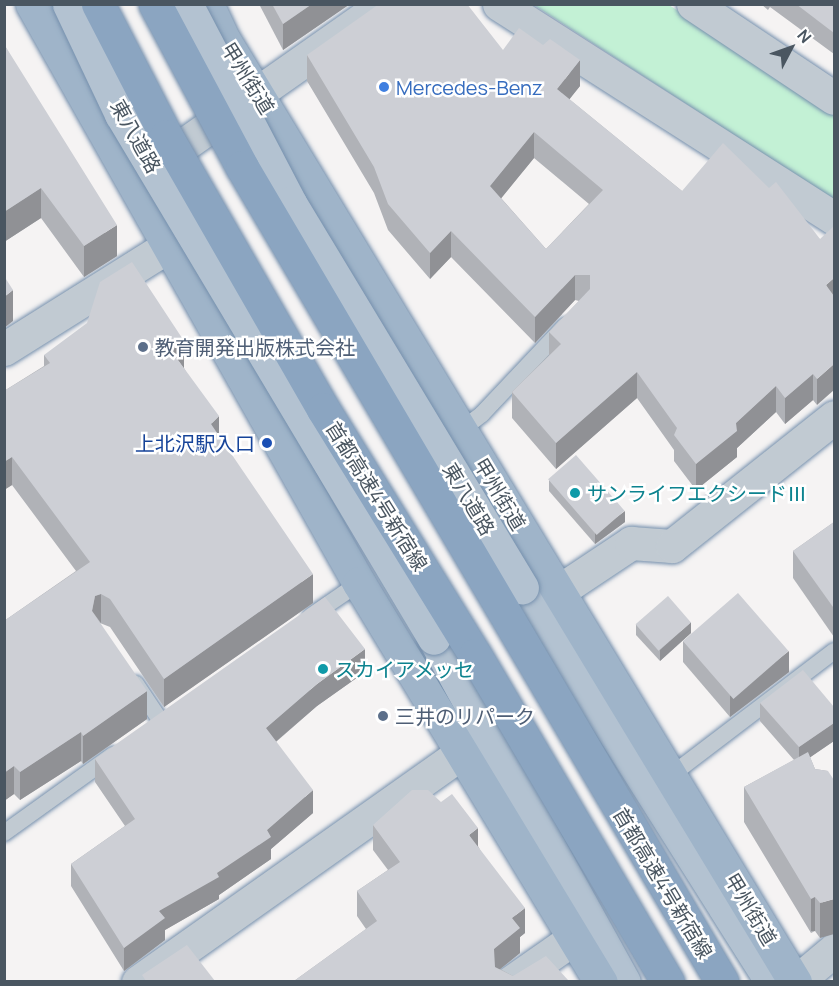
<!DOCTYPE html>
<html>
<head>
<meta charset="utf-8">
<style>
  body { margin:0 }
  #map { position:relative; width:839px; height:986px; overflow:hidden; background:#f5f3f3; font-family:Manrope,"Noto Sans JP",sans-serif }
  div>[style] { position:absolute }
  [style*='--x'] { left:calc(var(--x)*1px); top:calc(var(--y)*1px); width:calc(var(--w)*1px); rotate:calc(var(--a)*1deg) }
  .green>* { inset:0; background:#c3f1d5 }
  .roads { filter:drop-shadow(0 0 2px #7690ad) drop-shadow(0 0 2px #7690ad) }
  .service>* { height:16px; margin:-8px; padding:0 8px; transform-origin:8px; border-radius:8px; background:#c1cad2 }
  .minor>* { height:33px; margin:-16.5px; padding:0 16.5px; transform-origin:16.5px; border-radius:16.5px; background:#c1cad2 }
  .primary>* { height:33px; margin:-16.5px; padding:0 16.5px; transform-origin:16.5px; border-radius:16.5px; background:#b3c2d1 }
  .trunk>* { height:33px; margin:-16.5px; padding:0 16.5px; transform-origin:16.5px; border-radius:16.5px; background:#9fb4c9 }
  .bridges { filter:drop-shadow(0 0 2px #7690ad) drop-shadow(0 0 2px #7690ad) }
  .primary-bridge>* { height:33px; margin:-16.5px; padding:0 16.5px; transform-origin:16.5px; border-radius:16.5px; background:#b3c2d1 }
  .motorway-bridge>* { height:33px; margin:-16.5px; padding:0 16.5px; transform-origin:16.5px; border-radius:16.5px; background:#8ba5c1 }
  .wall>* { inset:0; background:#b0b2b7 }
  .shaded-wall>* { inset:0; background:#909195; transform-origin:0 0 }
  .building>* { inset:0; background:#cdcfd5; transform-origin:0 0 }
  .dots>* { width:16px; height:16px; translate:-50% -50%; box-sizing:border-box; border:3px solid #fff; border-radius:50% }
  span { translate:-50% -50%; white-space:nowrap; text-align:center; line-height:1.15; -webkit-text-stroke:5px #fff; paint-order:stroke }
  .street-label { font-size:20px; color:#4a5661 }
  .shop-label { font-size:20px; color:#366cbe }
  .left { translate:0 -50%; text-align:left }
  .service-label { font-size:20px; color:#4e5e75 }
  .transit-label { font-size:20px; color:#164399 }
  .right { translate:-100% -50%; text-align:right }
  .culture-label { font-size:20px; color:#0d838f }
  .frame { position:absolute; inset:0; border:6px solid #4a5661; pointer-events:none }
  .north { position:absolute; left:761px; top:18px; width:60px; height:60px; -webkit-text-stroke:4px #fff; paint-order:stroke; rotate:49deg; font-size:16px; font-weight:700; line-height:24px; text-align:center; color:#4a5661 }
  .north::after { content:''; display:block; margin:auto; width:21px; height:27px; background:#4a5661; clip-path:polygon(50% 0,100% 100%,50% 72%,0 100%) }
</style>
</head>
<body>
<div id="map">
  <div class="green">
    <i style="clip-path:polygon(534px 5px,669px 5px,834px 112px,834px 200px)"></i>
  </div>
  <div class="roads">
    <div class="service">
      <i style="--x:461;--y:430;--w:26;--a:-37"></i>
      <i style="--x:482;--y:414;--w:121;--a:-46.7"></i>
      <i style="--x:311;--y:616;--w:58;--a:-34.5"></i>
      <i style="--x:136;--y:684;--w:43;--a:56.3"></i>
      <i style="--x:670;--y:776;--w:206;--a:-37.3"></i>
      <i style="--x:4;--y:833;--w:134;--a:-35.6"></i>
    </div>
    <div class="minor">
      <i style="--x:499;--y:4;--w:398;--a:32.6"></i>
      <i style="--x:693;--y:4;--w:169;--a:33.7"></i>
      <i style="--x:152;--y:167;--w:284;--a:-35.1"></i>
      <i style="--x:4;--y:349;--w:194;--a:-32.1"></i>
      <i style="--x:559;--y:591;--w:87;--a:-33.7"></i>
      <i style="--x:631;--y:543;--w:41;--a:4.2"></i>
      <i style="--x:672;--y:546;--w:207;--a:-38.5"></i>
      <i style="--x:138;--y:982;--w:396;--a:-35.3"></i>
      <i style="--x:511;--y:982;--w:77;--a:-34.9"></i>
      <i style="--x:796;--y:982;--w:50;--a:-40.1"></i>
    </div>
    <div class="primary">
      <i style="--x:522;--y:587;--w:467;--a:57.7"></i>
      <i style="--x:434;--y:638;--w:393;--a:61.1"></i>
    </div>
    <div class="trunk">
      <i style="--x:32;--y:4;--w:665;--a:60.54"></i>
      <i style="--x:359;--y:583;--w:467;--a:58.8"></i>
      <i style="--x:207;--y:4;--w:40;--a:65"></i>
      <i style="--x:224;--y:40;--w:1102;--a:58.78"></i>
    </div>
  </div>
  <div class="bridges">
    <div class="primary-bridge">
      <i style="--x:69;--y:4;--w:122;--a:64.7"></i>
      <i style="--x:121;--y:114;--w:610;--a:59.15"></i>
      <i style="--x:186;--y:4;--w:225;--a:62.4"></i>
      <i style="--x:290;--y:203;--w:449;--a:58.9"></i>
    </div>
    <div class="motorway-bridge">
      <i style="--x:98;--y:4;--w:148;--a:62.7"></i>
      <i style="--x:166;--y:136;--w:315;--a:60.1"></i>
      <i style="--x:323;--y:409;--w:289;--a:58.3"></i>
      <i style="--x:475;--y:655;--w:380;--a:59.5"></i>
      <i style="--x:155;--y:4;--w:185;--a:61.9"></i>
      <i style="--x:242;--y:167;--w:946;--a:59.5"></i>
    </div>
  </div>
  <div class="wall">
    <i style="clip-path:polygon(259px 4px,350px 4px,283px 50px)"></i>
    <i style="clip-path:polygon(761px 4px,834px 4px,834px 54px,770px 7px,768px 10px)"></i>
    <i style="clip-path:polygon(4px 44px,117px 256px,84px 277px,41px 218px,4px 242px)"></i>
    <i style="clip-path:polygon(evenodd,503px 50px,580px 86px,569px 99px,682px 191px,820px 239px,817px 405px,813px 400px,785px 424px,776px 412px,737px 448px,737px 457px,696px 490px,674px 461px,674px 450px,637px 398px,556px 469px,512px 418px,512px 392px,549px 355px,549px 332px,579px 301px,575px 300px,535px 343px,451px 257px,430px 279px,388px 230px,374px 193px,307px 81px,307px 55px,503px 50px,534px 158px,589px 204px,546px 249px,501px 198px,534px 158px)"></i>
    <i style="clip-path:polygon(44px 355px,184px 368px,219px 436px,313px 603px,164px 707px,110px 627px,100px 623px,147px 719px,83px 764px,81px 761px,20px 800px,14px 794px,4px 801px,4px 621px,76px 571px,12px 485px,4px 490px,4px 391px,44px 366px)"></i>
    <i style="clip-path:polygon(549px 480px,625px 522px,595px 544px,549px 491px)"></i>
    <i style="clip-path:polygon(834px 522px,834px 637px,793px 578px,793px 551px)"></i>
    <i style="clip-path:polygon(636px 624px,691px 633px,660px 661px,636px 635px)"></i>
    <i style="clip-path:polygon(683px 641px,789px 672px,730px 717px,683px 662px)"></i>
    <i style="clip-path:polygon(365px 672px,317px 706px,276px 742px,313px 813px,271px 849px,271px 859px,219px 895px,219px 899px,165px 930px,165px 940px,124px 971px,71px 886px,71px 864px,125px 826px,95px 782px,95px 759px)"></i>
    <i style="clip-path:polygon(760px 703px,834px 707px,834px 741px,810px 757px,815px 769px,828px 771px,820px 938px,815px 931px,811px 933px,744px 822px,744px 787px,794px 760px,760px 721px)"></i>
    <i style="clip-path:polygon(373px 825px,478px 846px,525px 933px,520px 937px,520px 953px,500px 969px,513px 976px,568px 981px,294px 981px,366px 929px,357px 916px,357px 891px,388px 870px,373px 850px)"></i>
  </div>
  <div class="shaded-wall">
    <i style="clip-path:polygon(312px 4px,350px 4px,283px 50px,283px 24px)"></i>
    <i style="clip-path:polygon(580px 60px,580px 86px,557px 115px,557px 89px)"></i>
    <i style="clip-path:polygon(534px 132px,534px 158px,490px 212px,490px 186px)"></i>
    <i style="clip-path:polygon(41px 188px,41px 218px,4px 242px,4px 212px)"></i>
    <i style="clip-path:polygon(117px 225px,117px 256px,84px 277px,84px 246px)"></i>
    <i style="clip-path:polygon(451px 231px,451px 257px,430px 279px,430px 253px)"></i>
    <i style="clip-path:polygon(575px 275px,575px 300px,535px 343px,535px 317px)"></i>
    <i style="clip-path:polygon(834px 278px,834px 304px,826px 285px)"></i>
    <i style="clip-path:polygon(13px 290px,13px 321px,4px 328px,4px 297px)"></i>
    <i style="clip-path:polygon(184px 341px,184px 369px,170px 349px)"></i>
    <i style="clip-path:polygon(834px 364px,834px 390px,817px 405px,817px 379px)"></i>
    <i style="clip-path:polygon(637px 372px,637px 398px,556px 469px,556px 443px)"></i>
    <i style="clip-path:polygon(813px 374px,813px 400px,785px 424px,785px 398px)"></i>
    <i style="clip-path:polygon(776px 386px,776px 412px,737px 448px,737px 457px,696px 490px,696px 464px,736px 423px)"></i>
    <i style="clip-path:polygon(219px 416px,219px 445px,211px 424px)"></i>
    <i style="clip-path:polygon(12px 457px,12px 485px,4px 490px,4px 462px)"></i>
    <i style="clip-path:polygon(625px 511px,625px 522px,595px 544px,595px 533px)"></i>
    <i style="clip-path:polygon(313px 574px,313px 603px,164px 707px,164px 679px)"></i>
    <i style="clip-path:polygon(101px 594px,101px 623px,92px 611px,95px 596px)"></i>
    <i style="clip-path:polygon(833px 607px,834px 607px,833px 635px)"></i>
    <i style="clip-path:polygon(691px 622px,691px 633px,660px 661px,660px 650px)"></i>
    <i style="clip-path:polygon(365px 649px,365px 672px,317px 706px,266px 750px,266px 728px,317px 684px)"></i>
    <i style="clip-path:polygon(789px 651px,789px 672px,730px 717px,730px 696px)"></i>
    <i style="clip-path:polygon(147px 691px,147px 719px,83px 764px,83px 736px)"></i>
    <i style="clip-path:polygon(834px 723px,834px 741px,799px 765px,799px 747px)"></i>
    <i style="clip-path:polygon(81px 732px,81px 761px,20px 800px,20px 772px)"></i>
    <i style="clip-path:polygon(14px 766px,14px 794px,4px 801px,4px 773px)"></i>
    <i style="clip-path:polygon(313px 790px,313px 813px,271px 849px,271px 859px,219px 895px,219px 899px,165px 930px,165px 940px,124px 971px,124px 948px,159px 911px,267px 830px)"></i>
    <i style="clip-path:polygon(478px 828px,478px 853px,469px 835px)"></i>
    <i style="left:815px;top:897px;width:34px;height:4px;rotate:90deg"></i>
    <i style="clip-path:polygon(834px 899px,834px 934px,820px 938px,820px 903px)"></i>
    <i style="clip-path:polygon(525px 908px,525px 933px,520px 937px,520px 953px,494px 974px,494px 949px,512px 918px)"></i>
  </div>
  <div class="building">
    <i style="clip-path:polygon(272px 4px,312px 4px,283px 24px)"></i>
    <i style="clip-path:polygon(evenodd,379px 4px,467px 4px,503px 50px,519px 28px,543px 45px,550px 39px,580px 60px,557px 89px,682px 191px,723px 143px,769px 188px,776px 182px,820px 239px,834px 226px,834px 278px,826px 285px,834px 296px,834px 364px,817px 379px,813px 374px,785px 398px,776px 386px,736px 423px,737px 431px,696px 464px,674px 435px,677px 428px,637px 372px,556px 443px,512px 392px,561px 344px,549px 332px,590px 289px,590px 275px,575px 275px,535px 317px,451px 231px,430px 253px,388px 204px,374px 167px,307px 55px,379px 4px,534px 132px,603px 190px,546px 249px,490px 186px,534px 132px)"></i>
    <i style="clip-path:polygon(796px 4px,834px 4px,834px 33px)"></i>
    <i style="clip-path:polygon(4px 44px,117px 225px,84px 246px,41px 188px,4px 212px)"></i>
    <i style="clip-path:polygon(132px 262px,184px 341px,170px 349px,219px 416px,211px 424px,313px 574px,164px 679px,110px 599px,101px 594px,95px 596px,92px 611px,147px 691px,83px 736px,81px 732px,20px 772px,14px 766px,4px 773px,4px 621px,90px 562px,12px 457px,4px 462px,4px 391px,50px 363px,44px 355px,87px 323px,100px 282px)"></i>
    <i style="clip-path:polygon(4px 276px,13px 290px,4px 297px)"></i>
    <i style="left:576px;top:455px;width:74px;height:37px;rotate:49deg"></i>
    <i style="clip-path:polygon(834px 522px,834px 607px,833px 607px,793px 551px)"></i>
    <i style="left:738px;top:593px;width:77px;height:73px;rotate:49deg"></i>
    <i style="left:668px;top:596px;width:35px;height:43px;rotate:49deg"></i>
    <i style="clip-path:polygon(325px 597px,365px 649px,317px 684px,266px 728px,313px 790px,267px 830px,271px 837px,217px 873px,219px 877px,159px 911px,165px 918px,124px 948px,71px 864px,135px 819px,95px 759px)"></i>
    <i style="clip-path:polygon(803px 670px,834px 707px,834px 723px,799px 747px,760px 703px)"></i>
    <i style="clip-path:polygon(808px 752px,815px 769px,828px 771px,834px 780px,834px 899px,820px 903px,815px 897px,811px 899px,744px 787px)"></i>
    <i style="clip-path:polygon(412px 790px,428px 790px,441px 802px,452px 794px,478px 828px,469px 835px,525px 908px,512px 918px,520px 928px,494px 949px,495px 967px,513px 976px,546px 956px,568px 980px,566px 981px,294px 981px,377px 921px,357px 891px,400px 862px,373px 825px)"></i>
    <i style="clip-path:polygon(187px 945px,215px 981px,146px 981px,142px 975px)"></i>
  </div>
  <div class="dots">
    <i style="left:384px;top:87px;background:#3f7fe0"></i>
    <i style="left:143px;top:347px;background:#5c6f8a"></i>
    <i style="left:267px;top:443px;background:#1a4fb4"></i>
    <i style="left:575px;top:493px;background:#0f9aa8"></i>
    <i style="left:323px;top:669px;background:#0f9aa8"></i>
    <i style="left:383px;top:716px;background:#5c6f8a"></i>
  </div>
  <div class="street-label">
    <span style="left:248px;top:78px;rotate:58deg">甲州街道</span>
    <span style="left:136px;top:136px;rotate:61deg">東八道路</span>
    <span style="left:500px;top:494px;rotate:59deg">甲州街道</span>
    <span style="left:377px;top:496px;rotate:58deg">首都高速4号新宿線</span>
    <span style="left:469px;top:499px;rotate:59deg">東八道路</span>
    <span style="left:663px;top:883px;rotate:59deg">首都高速4号新宿線</span>
    <span style="left:751px;top:909px;rotate:59deg">甲州街道</span>
  </div>
  <div class="shop-label">
    <span class="left" style="left:396px;top:87px">Mercedes-Benz</span>
  </div>
  <div class="service-label">
    <span class="left" style="left:155px;top:347px">教育開発出版株式会社</span>
    <span class="left" style="left:395px;top:716px">三井のリパーク</span>
  </div>
  <div class="transit-label">
    <span class="right" style="left:255px;top:443px">上北沢駅入口</span>
  </div>
  <div class="culture-label">
    <span class="left" style="left:587px;top:493px">サンライフエクシードⅢ</span>
    <span class="left" style="left:335px;top:669px">スカイアメッセ</span>
  </div>
  <div class="frame"></div>
  <div class="north">N</div>
</div>
</body>
</html>
